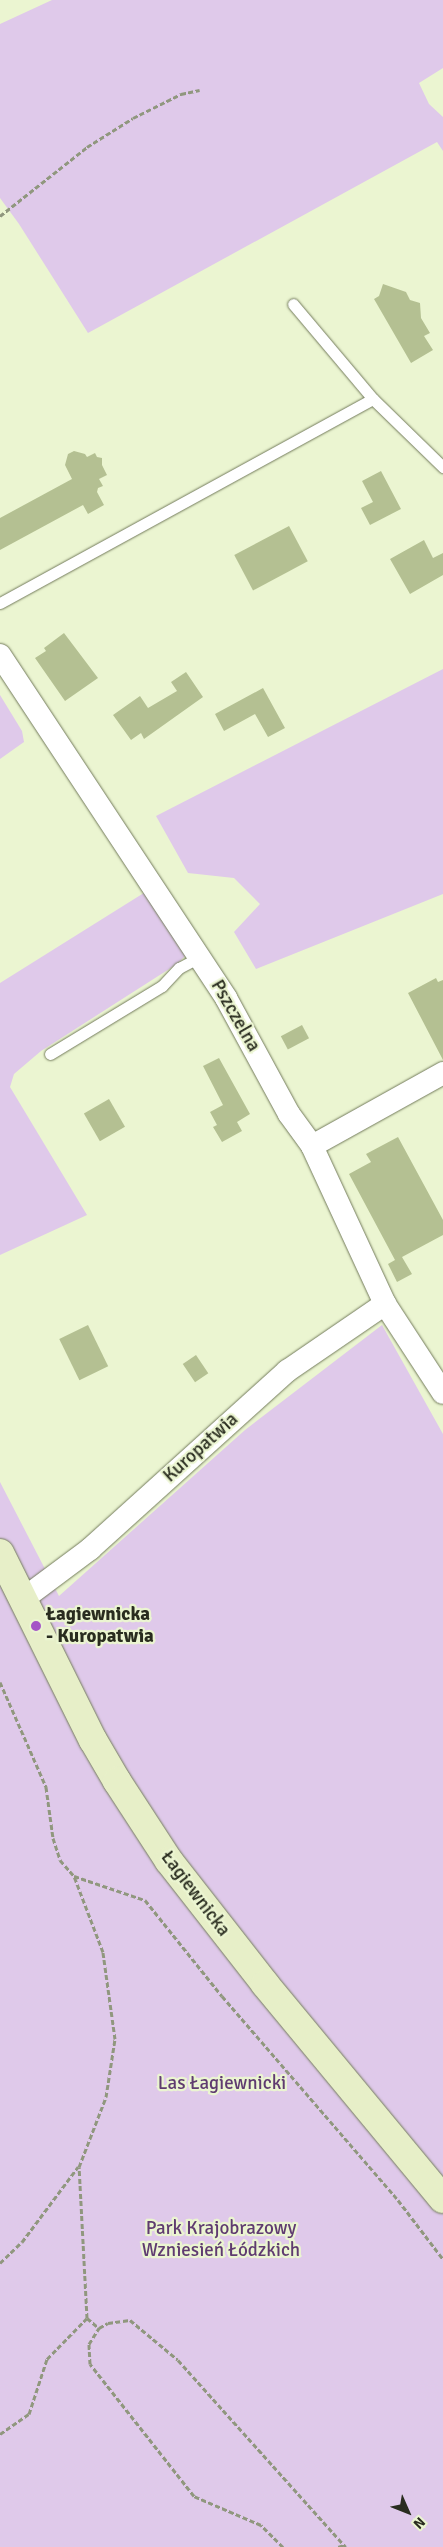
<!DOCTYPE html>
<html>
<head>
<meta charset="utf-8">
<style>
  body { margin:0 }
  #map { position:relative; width:443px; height:2547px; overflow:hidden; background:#ebf5d1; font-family:Signika,sans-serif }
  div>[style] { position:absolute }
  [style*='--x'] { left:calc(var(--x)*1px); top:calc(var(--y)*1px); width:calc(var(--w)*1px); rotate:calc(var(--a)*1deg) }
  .green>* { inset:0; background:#dfc9ea }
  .building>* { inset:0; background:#b4c092; transform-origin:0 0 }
  .path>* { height:3px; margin-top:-1.5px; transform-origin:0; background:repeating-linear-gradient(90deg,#90977e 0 5px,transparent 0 7.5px) }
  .roads { filter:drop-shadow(0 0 1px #737b5c) drop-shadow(0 0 1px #737b5c) }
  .lane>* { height:11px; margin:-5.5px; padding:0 5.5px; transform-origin:5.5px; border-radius:5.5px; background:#fff }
  .street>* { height:22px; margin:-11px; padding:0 11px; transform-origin:11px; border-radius:11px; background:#fff }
  .secondary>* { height:28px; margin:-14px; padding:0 14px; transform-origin:14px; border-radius:14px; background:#e7efc8 }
  .dots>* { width:14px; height:14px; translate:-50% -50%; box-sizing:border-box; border:2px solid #ebf5d1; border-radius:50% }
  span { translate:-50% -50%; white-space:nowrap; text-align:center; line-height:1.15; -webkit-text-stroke:4.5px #ebf5d1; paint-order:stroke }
  .street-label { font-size:19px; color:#292c1f }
  .poi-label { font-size:19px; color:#292c1f; font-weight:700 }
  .left { translate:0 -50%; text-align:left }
  .park-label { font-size:19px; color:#5f3b70 }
  .north { position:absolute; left:383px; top:2487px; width:50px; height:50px; -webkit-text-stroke:4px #ebf5d1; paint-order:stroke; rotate:134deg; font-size:14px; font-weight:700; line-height:20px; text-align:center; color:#292c1f }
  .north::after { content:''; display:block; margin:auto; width:18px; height:22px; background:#292c1f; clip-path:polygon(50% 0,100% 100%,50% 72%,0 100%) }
</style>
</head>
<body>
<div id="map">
  <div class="green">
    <i style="clip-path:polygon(52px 0,443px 0,443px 68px,419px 83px,429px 104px,443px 117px,443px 151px,437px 142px,88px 333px,19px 224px,0 198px,0 24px)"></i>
    <i style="clip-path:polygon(443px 669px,443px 894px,256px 969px,234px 932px,260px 904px,234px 878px,188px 873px,156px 816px)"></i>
    <i style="clip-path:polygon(0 695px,22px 731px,24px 742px,0 759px)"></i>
    <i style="clip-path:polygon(147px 891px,187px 954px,177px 964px,41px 1051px,14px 1074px,10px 1087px,87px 1215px,0 1255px,0 983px)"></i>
    <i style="clip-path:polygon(382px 1325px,443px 1434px,443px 2547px,0 2547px,0 1482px,59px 1596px,245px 1430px)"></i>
  </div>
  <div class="building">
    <i style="clip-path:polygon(383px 284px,406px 292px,410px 300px,420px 303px,421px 318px,430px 333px,424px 336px,433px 350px,411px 363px,374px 299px,379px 296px)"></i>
    <i style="clip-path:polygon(74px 451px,85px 454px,87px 457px,95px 453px,97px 457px,102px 458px,102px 465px,107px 475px,99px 479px,103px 486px,98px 488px,97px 492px,104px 505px,88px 514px,83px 505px,0 550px,0 518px,72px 479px,65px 465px,68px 454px)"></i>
    <i style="clip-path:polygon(381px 471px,401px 509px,370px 525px,361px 508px,373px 502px,362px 481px)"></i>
    <i style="left:289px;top:526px;width:40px;height:62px;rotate:62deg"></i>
    <i style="clip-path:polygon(424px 540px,433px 558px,443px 553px,443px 575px,410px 594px,390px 559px)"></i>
    <i style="clip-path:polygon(64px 633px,98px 678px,65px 701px,35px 658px,46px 651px,44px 648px)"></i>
    <i style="clip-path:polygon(186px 672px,203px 697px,144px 739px,141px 733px,131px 740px,113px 715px,140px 696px,148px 708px,177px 691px,171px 682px)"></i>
    <i style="clip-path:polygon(263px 688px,285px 728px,268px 737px,255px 714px,224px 731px,215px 714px)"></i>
    <i style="clip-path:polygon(436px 978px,438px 982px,443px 980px,443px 1060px,408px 993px)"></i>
    <i style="left:302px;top:1025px;width:15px;height:24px;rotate:62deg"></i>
    <i style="clip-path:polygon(219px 1058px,250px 1114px,237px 1122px,242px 1131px,222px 1142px,213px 1127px,217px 1125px,210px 1112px,223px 1105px,203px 1066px)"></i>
    <i style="left:109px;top:1099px;width:32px;height:29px;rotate:60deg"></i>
    <i style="clip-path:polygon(398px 1137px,443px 1220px,443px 1235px,402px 1257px,412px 1274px,397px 1282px,388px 1264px,395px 1260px,349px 1174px,371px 1162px,366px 1154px)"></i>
    <i style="left:88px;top:1325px;width:46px;height:32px;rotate:64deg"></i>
    <i style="left:196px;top:1355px;width:22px;height:16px;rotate:56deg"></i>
  </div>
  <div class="path">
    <i style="--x:0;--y:216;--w:111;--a:-38.4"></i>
    <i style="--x:87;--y:147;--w:54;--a:-32.2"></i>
    <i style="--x:133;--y:118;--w:54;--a:-26.6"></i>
    <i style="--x:181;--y:94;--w:19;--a:-12"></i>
    <i style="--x:0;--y:1682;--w:115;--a:66.3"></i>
    <i style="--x:46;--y:1787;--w:51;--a:82.2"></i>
    <i style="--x:53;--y:1838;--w:23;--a:72"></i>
    <i style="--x:60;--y:1860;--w:21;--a:49"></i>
    <i style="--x:74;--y:1876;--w:75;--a:18.7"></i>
    <i style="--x:145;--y:1900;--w:123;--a:51.3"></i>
    <i style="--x:222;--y:1996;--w:269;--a:49.2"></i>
    <i style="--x:398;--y:2200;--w:74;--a:52.7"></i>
    <i style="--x:0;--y:2263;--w:30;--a:-44"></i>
    <i style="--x:22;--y:2242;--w:94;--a:-53.3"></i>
    <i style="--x:87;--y:2318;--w:16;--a:40"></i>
    <i style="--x:0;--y:2434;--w:35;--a:-35"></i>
    <i style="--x:29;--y:2414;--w:58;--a:-71.9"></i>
    <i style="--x:47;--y:2359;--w:57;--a:-45.7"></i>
    <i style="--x:87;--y:2318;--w:151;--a:-93"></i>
    <i style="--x:79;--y:2167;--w:75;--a:-68.9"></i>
    <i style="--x:106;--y:2097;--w:59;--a:-81.2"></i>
    <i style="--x:115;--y:2039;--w:88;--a:-97.9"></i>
    <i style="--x:103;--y:1952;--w:81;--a:-110.9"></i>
    <i style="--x:283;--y:2547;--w:31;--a:-135"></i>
    <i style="--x:261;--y:2525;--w:73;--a:-156.6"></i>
    <i style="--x:194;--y:2496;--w:168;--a:-128.2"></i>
    <i style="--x:90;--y:2364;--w:20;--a:-93"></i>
    <i style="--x:89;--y:2344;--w:19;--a:-58"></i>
    <i style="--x:99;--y:2328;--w:10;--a:-29"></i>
    <i style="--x:108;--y:2323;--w:22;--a:-8"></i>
    <i style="--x:130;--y:2320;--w:62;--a:39.8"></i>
    <i style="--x:178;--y:2360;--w:251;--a:48.1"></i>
    <i style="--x:338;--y:2547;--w:6;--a:-18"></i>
  </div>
  <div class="roads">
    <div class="lane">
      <i style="--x:373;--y:399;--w:98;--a:44.2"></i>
      <i style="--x:0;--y:603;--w:425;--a:-28.7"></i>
      <i style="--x:373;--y:399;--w:124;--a:-130.1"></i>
      <i style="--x:50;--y:1054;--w:131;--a:-31.3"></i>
      <i style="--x:162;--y:986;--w:25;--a:-47"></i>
      <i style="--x:179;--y:968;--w:24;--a:-28"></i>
    </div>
    <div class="street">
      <i style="--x:0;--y:655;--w:411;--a:56.6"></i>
      <i style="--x:226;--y:998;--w:132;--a:61.5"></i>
      <i style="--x:289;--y:1114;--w:39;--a:54"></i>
      <i style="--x:312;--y:1146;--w:174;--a:65.2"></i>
      <i style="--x:385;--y:1304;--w:106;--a:56.9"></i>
      <i style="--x:312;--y:1146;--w:150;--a:-29.1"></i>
      <i style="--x:23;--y:1599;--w:84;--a:-36.7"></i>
      <i style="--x:90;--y:1549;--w:266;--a:-42.1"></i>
      <i style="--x:287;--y:1371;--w:119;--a:-34.4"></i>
    </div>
    <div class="secondary">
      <i style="--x:0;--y:1553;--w:209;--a:63.6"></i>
      <i style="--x:93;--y:1740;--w:48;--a:59.7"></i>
      <i style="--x:117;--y:1781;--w:95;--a:57"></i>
      <i style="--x:169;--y:1861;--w:156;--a:52"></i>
      <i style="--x:265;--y:1984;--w:279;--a:50.4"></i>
    </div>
  </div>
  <div class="dots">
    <i style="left:36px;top:1626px;background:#a455c6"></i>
  </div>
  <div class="street-label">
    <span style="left:235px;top:1016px;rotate:60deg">Pszczelna</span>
    <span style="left:201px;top:1448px;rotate:-42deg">Kuropatwia</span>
    <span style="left:195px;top:1894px;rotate:53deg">Łagiewnicka</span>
  </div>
  <div class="poi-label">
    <span class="left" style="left:46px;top:1626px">Łagiewnicka<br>- Kuropatwia</span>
  </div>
  <div class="park-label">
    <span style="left:222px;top:2084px">Las Łagiewnicki</span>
    <span style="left:221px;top:2240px">Park Krajobrazowy<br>Wzniesień Łódzkich</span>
  </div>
  <div class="north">N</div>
</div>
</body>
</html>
